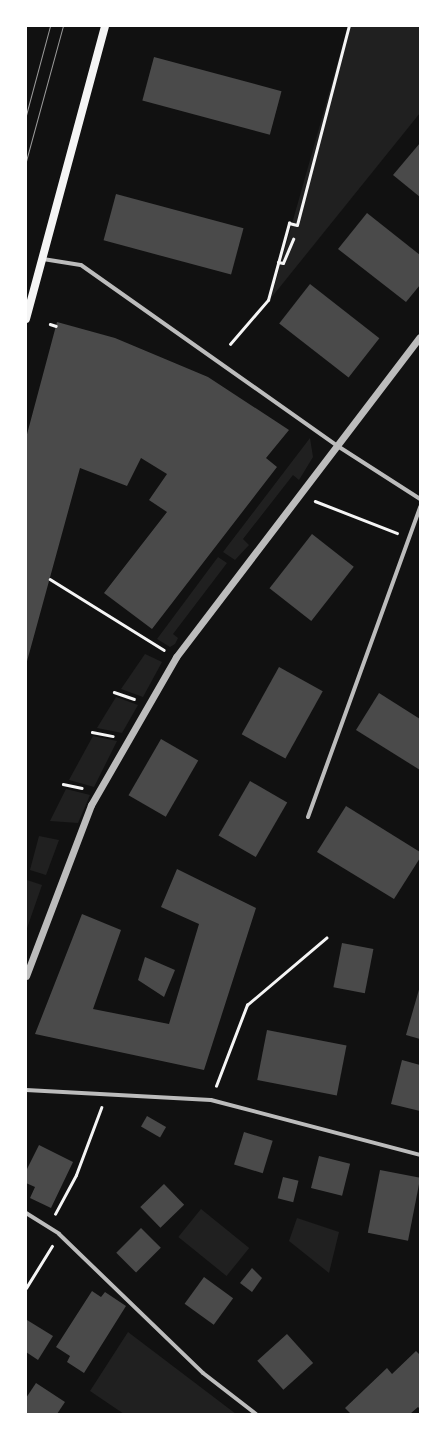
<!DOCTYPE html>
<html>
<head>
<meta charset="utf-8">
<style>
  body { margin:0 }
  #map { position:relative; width:446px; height:1440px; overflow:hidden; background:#111; font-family:Montserrat,sans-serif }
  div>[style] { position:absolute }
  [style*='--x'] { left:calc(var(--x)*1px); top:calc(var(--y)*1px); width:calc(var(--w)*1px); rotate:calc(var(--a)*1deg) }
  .green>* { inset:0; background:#202020; transform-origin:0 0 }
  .building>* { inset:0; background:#4a4a4a; transform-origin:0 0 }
  .path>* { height:2.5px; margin:-1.25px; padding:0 1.25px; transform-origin:1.25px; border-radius:1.25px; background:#f5f5f5 }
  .minor>* { height:4px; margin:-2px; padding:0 2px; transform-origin:2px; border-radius:2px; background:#bcbcbc }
  .tertiary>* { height:7px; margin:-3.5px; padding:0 3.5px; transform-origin:3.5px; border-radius:3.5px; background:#bcbcbc }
  .secondary>* { height:8px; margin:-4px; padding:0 4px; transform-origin:4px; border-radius:4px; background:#f5f5f5 }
  .tram>* { height:1px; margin:-0.5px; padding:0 0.5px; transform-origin:0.5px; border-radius:0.5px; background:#9a9a9a }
  span { translate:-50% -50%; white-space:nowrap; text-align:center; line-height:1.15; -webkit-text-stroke:3px #fff; paint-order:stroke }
  .frame { position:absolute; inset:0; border:27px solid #fff; pointer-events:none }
</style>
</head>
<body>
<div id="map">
  <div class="green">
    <i style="clip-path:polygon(348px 26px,420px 26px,420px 113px,271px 298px)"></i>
    <i style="clip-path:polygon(310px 438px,313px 457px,299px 480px,293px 475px,243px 539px,249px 545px,235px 560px,223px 552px)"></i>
    <i style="clip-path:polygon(218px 557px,227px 563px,173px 634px,178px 638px,175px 644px,170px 647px,157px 639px)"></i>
    <i style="clip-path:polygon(145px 654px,162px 662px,143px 697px,121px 689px)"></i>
    <i style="clip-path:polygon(116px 697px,138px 705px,122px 733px,97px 728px)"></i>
    <i style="clip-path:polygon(93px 736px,117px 741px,94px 787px,69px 780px)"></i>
    <i style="clip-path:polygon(66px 789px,90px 795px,78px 823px,50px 821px)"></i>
    <i style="clip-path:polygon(39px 836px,59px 840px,46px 875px,30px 870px)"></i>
    <i style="clip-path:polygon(27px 880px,42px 885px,26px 931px,26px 882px)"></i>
    <i style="left:201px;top:1209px;width:62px;height:36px;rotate:39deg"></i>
    <i style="clip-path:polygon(297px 1218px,339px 1232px,329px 1273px,289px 1241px)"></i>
    <i style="clip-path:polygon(128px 1332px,236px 1414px,124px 1414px,90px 1391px)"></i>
  </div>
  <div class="building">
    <i style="left:154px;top:57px;width:132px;height:45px;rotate:15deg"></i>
    <i style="clip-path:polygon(420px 143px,420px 197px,393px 175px)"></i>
    <i style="left:116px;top:194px;width:132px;height:48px;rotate:15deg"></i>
    <i style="clip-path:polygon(367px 213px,420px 255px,420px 285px,406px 302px,338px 249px)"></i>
    <i style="left:310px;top:284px;width:88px;height:50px;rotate:38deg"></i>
    <i style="clip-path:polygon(57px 322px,115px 338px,208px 377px,289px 430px,266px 458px,277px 467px,152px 629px,104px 593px,167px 512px,149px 500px,167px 474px,141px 458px,127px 486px,80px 468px,26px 665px,26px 438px)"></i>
    <i style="left:312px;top:534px;width:53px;height:69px;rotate:38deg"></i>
    <i style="left:279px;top:667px;width:50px;height:77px;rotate:29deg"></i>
    <i style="clip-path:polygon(379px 693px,420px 719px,420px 770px,356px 730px)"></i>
    <i style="left:161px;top:739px;width:43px;height:65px;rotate:30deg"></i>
    <i style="left:250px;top:781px;width:43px;height:63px;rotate:30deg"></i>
    <i style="clip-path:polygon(346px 806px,420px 852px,420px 858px,394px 899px,317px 852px)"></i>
    <i style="clip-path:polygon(177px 869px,256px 908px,204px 1070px,35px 1034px,82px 914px,121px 930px,93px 1009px,169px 1024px,199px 924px,161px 907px)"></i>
    <i style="left:342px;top:943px;width:32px;height:45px;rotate:11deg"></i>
    <i style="clip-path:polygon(145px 957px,175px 970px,164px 997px,138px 980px)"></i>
    <i style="clip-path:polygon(420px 986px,420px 1039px,406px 1035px)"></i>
    <i style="left:267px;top:1030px;width:81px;height:51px;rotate:11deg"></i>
    <i style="clip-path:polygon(402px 1060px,420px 1065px,420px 1111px,391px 1104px)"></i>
    <i style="left:147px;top:1116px;width:22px;height:12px;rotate:30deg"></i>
    <i style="left:244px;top:1132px;width:30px;height:34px;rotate:17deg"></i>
    <i style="clip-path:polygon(39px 1145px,73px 1162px,51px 1208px,30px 1198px,35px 1187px,26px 1183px,26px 1171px)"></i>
    <i style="left:319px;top:1156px;width:32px;height:33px;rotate:14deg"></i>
    <i style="left:380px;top:1170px;width:41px;height:64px;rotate:11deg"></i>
    <i style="left:283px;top:1177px;width:16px;height:22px;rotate:14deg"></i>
    <i style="left:164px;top:1184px;width:29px;height:33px;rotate:46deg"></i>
    <i style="left:141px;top:1228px;width:28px;height:35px;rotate:45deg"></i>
    <i style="clip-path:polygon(252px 1268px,262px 1278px,252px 1292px,240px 1283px)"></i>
    <i style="left:204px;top:1277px;width:36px;height:33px;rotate:36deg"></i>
    <i style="clip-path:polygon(92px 1291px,101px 1297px,105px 1292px,126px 1306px,84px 1373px,67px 1362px,70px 1356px,56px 1347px)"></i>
    <i style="clip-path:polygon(27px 1320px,53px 1336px,38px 1360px,26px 1352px)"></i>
    <i style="left:287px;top:1334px;width:39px;height:40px;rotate:48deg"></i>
    <i style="clip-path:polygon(416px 1351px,420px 1355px,420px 1409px,418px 1407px,410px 1414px,351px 1414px,345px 1408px,387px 1368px,392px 1374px)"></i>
    <i style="clip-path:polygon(36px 1383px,65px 1402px,57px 1414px,26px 1414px,26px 1398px)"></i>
  </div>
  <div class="path">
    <i style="--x:278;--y:262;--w:5;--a:11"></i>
    <i style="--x:283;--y:263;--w:26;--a:-67"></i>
    <i style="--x:50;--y:324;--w:6;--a:18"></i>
    <i style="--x:230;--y:344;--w:58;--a:-49.2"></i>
    <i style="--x:268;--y:300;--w:80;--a:-74.7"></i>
    <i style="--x:289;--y:223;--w:8;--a:14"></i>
    <i style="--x:297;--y:225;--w:206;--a:-75.4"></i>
    <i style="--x:315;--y:501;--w:88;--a:21.3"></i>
    <i style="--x:50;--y:579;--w:134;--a:31.9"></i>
    <i style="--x:114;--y:692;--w:21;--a:19"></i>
    <i style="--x:92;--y:732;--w:21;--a:11"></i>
    <i style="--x:63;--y:784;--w:19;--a:12"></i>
    <i style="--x:216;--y:1086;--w:87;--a:-69.1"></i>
    <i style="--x:247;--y:1005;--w:104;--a:-40.3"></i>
    <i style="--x:55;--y:1214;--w:44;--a:-61.7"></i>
    <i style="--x:76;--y:1175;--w:72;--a:-69.5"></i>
    <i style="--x:26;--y:1288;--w:49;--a:-58.2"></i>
  </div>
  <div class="minor">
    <i style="--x:43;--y:259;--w:38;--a:9"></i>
    <i style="--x:81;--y:265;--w:312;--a:35.2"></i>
    <i style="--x:336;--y:445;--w:100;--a:32.7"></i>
    <i style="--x:308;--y:817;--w:330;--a:-70.1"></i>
    <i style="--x:26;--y:1090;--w:185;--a:3.1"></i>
    <i style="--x:211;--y:1100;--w:216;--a:14.7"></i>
    <i style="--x:26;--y:1213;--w:39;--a:32"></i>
    <i style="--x:59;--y:1234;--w:200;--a:44"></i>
    <i style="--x:203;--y:1373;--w:67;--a:37.7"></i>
  </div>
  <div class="tertiary">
    <i style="--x:26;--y:976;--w:183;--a:-69.2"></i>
    <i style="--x:91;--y:805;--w:171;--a:-60.1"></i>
    <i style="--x:176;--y:657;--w:402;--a:-52.7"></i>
  </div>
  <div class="secondary">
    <i style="--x:26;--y:319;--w:303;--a:-74.9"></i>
  </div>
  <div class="tram">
    <i style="--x:26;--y:115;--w:92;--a:-74.9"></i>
    <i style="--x:26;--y:161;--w:140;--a:-74.7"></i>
  </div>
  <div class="frame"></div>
</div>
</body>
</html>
